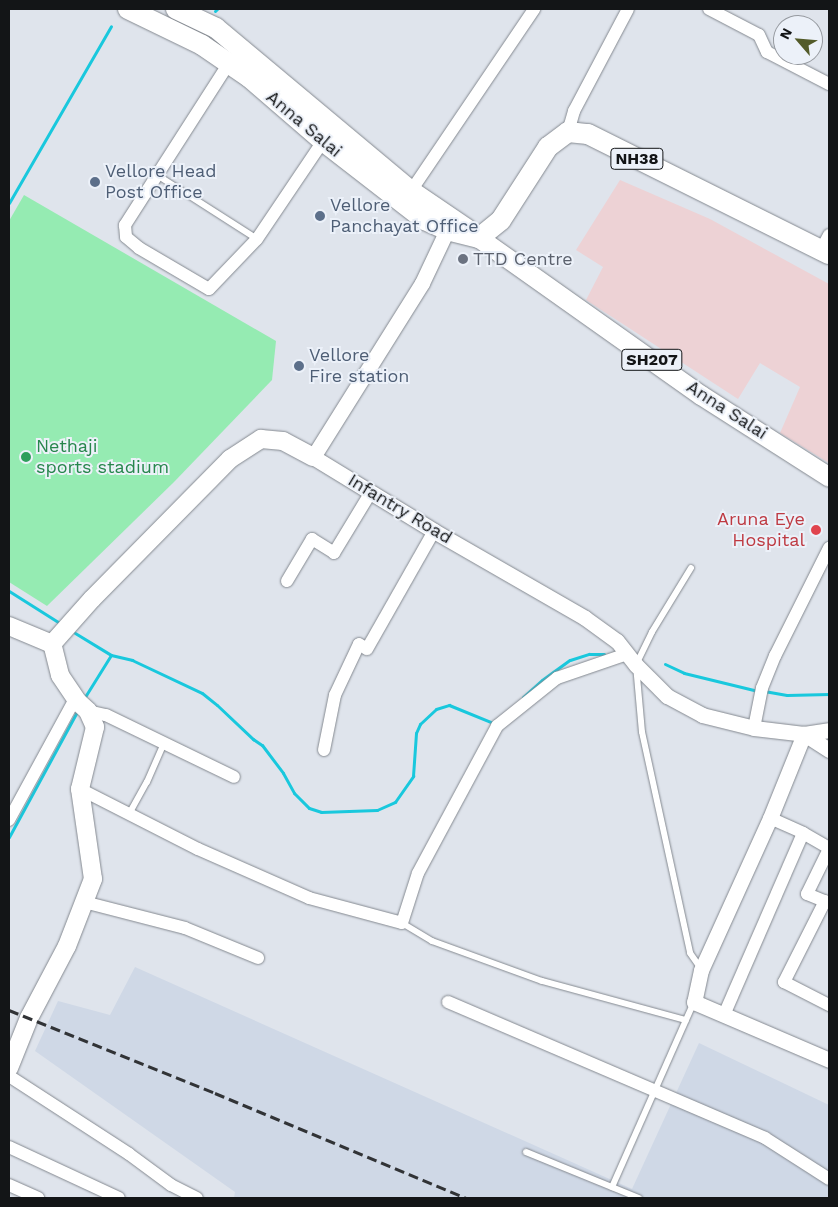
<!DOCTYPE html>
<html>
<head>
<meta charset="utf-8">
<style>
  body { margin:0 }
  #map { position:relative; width:838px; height:1207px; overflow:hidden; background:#dfe4ec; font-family:"Work Sans",sans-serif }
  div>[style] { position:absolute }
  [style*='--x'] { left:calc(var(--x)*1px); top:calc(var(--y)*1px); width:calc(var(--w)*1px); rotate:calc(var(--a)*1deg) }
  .built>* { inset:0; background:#cfd8e6 }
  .education>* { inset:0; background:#edd2d5 }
  .green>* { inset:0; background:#95ebb2 }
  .stream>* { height:3px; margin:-1.5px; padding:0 1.5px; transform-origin:1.5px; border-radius:1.5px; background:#19c8dd }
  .roads { filter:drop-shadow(0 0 1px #848990) drop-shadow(0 0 1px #848990) }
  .service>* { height:6px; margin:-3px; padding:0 3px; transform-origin:3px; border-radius:3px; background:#fff }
  .minor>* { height:12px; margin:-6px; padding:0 6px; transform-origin:6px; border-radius:6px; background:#fff }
  .tertiary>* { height:15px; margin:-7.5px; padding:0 7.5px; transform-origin:7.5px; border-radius:7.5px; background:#fff }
  .secondary>* { height:18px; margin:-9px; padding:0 9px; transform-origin:9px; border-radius:9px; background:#fff }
  .primary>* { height:19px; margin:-9.5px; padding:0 9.5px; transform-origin:9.5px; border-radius:9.5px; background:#fff }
  .trunk>* { height:20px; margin:-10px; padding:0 10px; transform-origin:10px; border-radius:10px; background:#fff }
  .rail>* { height:3px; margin-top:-1.5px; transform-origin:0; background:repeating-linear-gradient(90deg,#313336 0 10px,transparent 0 15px) }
  .dots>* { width:14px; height:14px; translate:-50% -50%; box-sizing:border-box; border:2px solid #ecf1f9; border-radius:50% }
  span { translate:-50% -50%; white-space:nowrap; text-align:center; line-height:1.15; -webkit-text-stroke:4px #ecf1f9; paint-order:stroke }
  .shield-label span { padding:1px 4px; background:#ecf1f9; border:1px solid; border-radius:4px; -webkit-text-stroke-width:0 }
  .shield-label { font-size:16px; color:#131517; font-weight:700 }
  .street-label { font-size:18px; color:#131517 }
  .service-label { font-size:18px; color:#4e5e75 }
  .left { translate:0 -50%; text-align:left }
  .worship-label { font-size:18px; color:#5b616d }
  .leisure-label { font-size:18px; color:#27864d }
  .health-label { font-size:18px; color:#be3a42 }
  .right { translate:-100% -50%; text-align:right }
  .frame { position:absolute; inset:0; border:10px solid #131517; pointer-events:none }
  .north { position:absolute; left:773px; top:15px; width:50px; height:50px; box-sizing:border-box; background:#ecf1f9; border:1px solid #95999f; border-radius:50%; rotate:297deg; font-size:14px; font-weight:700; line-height:20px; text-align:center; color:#131517 }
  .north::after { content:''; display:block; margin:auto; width:18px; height:22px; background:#535b2a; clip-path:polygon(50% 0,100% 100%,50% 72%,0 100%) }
</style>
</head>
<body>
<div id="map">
  <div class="built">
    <i style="clip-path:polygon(135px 967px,632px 1189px,699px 1043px,829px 1105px,829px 1198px,234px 1198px,235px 1192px,35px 1051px,58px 1001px,110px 1015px)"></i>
  </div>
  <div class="education">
    <i style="clip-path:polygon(620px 180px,710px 219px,829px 284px,829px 463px,780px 433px,800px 387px,760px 363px,738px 399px,586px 300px,603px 267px,576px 250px)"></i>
  </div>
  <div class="green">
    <i style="clip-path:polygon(24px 195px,276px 341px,272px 380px,174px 482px,47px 606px,9px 582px,9px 221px)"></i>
  </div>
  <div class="stream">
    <i style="--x:215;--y:11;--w:3;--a:-45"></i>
    <i style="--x:9;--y:203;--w:204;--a:-60"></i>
    <i style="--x:9;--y:591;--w:58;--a:32.3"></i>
    <i style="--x:75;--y:633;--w:42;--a:31.4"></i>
    <i style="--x:665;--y:664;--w:21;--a:25"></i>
    <i style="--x:684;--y:673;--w:76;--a:13.7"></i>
    <i style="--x:764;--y:691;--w:23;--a:10"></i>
    <i style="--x:787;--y:695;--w:42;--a:-1.4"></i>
    <i style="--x:523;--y:697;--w:25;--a:-42"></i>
    <i style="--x:542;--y:680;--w:34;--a:-36"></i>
    <i style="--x:570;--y:660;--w:20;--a:-18"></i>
    <i style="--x:589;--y:654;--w:15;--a:0"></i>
    <i style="--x:83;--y:700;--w:53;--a:-58.1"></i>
    <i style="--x:111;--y:655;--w:22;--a:13"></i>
    <i style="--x:132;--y:660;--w:77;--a:25.2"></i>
    <i style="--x:202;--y:693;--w:19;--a:39"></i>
    <i style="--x:217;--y:705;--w:50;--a:43.4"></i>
    <i style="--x:253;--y:739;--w:11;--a:34"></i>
    <i style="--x:262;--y:745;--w:35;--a:53"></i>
    <i style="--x:283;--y:773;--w:23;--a:61"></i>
    <i style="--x:294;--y:793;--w:21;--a:45"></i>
    <i style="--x:309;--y:808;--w:13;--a:18"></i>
    <i style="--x:321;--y:812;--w:56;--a:-2"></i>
    <i style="--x:377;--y:810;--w:20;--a:-24"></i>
    <i style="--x:395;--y:802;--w:32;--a:-55"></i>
    <i style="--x:413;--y:776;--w:43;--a:-86"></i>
    <i style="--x:416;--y:733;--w:10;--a:-66"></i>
    <i style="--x:420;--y:724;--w:22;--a:-43"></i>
    <i style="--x:436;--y:709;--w:14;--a:-17"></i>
    <i style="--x:449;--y:705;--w:48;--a:22.2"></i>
    <i style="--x:493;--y:723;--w:4;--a:-34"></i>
    <i style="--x:9;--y:837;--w:145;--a:-61.5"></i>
  </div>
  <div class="roads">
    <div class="service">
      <i style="--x:157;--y:175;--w:119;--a:32.6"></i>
      <i style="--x:691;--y:568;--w:75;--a:121.4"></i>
      <i style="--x:652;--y:632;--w:37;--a:116"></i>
      <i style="--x:636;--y:665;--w:67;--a:84.9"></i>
      <i style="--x:642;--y:732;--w:226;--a:77.7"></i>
      <i style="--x:690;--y:953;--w:19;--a:55"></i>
      <i style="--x:129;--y:814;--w:37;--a:-61"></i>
      <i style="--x:147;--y:782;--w:43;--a:-66.4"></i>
      <i style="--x:402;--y:923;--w:35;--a:31"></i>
      <i style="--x:432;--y:941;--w:117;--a:20"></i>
      <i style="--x:542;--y:981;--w:149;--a:15.2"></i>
      <i style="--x:526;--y:1152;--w:122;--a:22.2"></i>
      <i style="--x:612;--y:1187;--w:202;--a:-66.1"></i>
    </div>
    <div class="minor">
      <i style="--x:709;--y:9;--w:56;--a:27.5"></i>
      <i style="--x:759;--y:35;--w:19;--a:65"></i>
      <i style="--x:767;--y:52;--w:70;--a:27.3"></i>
      <i style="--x:229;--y:63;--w:193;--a:122.7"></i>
      <i style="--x:125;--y:225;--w:12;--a:85"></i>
      <i style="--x:126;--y:237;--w:17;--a:40"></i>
      <i style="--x:139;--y:248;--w:81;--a:30.4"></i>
      <i style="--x:209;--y:289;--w:69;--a:-46.2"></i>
      <i style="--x:257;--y:239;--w:118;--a:-56"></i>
      <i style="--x:568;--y:132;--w:22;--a:-74"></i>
      <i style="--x:574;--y:111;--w:115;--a:-62.1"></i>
      <i style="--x:411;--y:191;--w:220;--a:-55.9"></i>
      <i style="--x:821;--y:250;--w:17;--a:-62"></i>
      <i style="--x:287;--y:581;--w:49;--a:-59.2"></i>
      <i style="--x:312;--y:539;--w:26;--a:32"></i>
      <i style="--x:334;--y:553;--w:71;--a:-58.8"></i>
      <i style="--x:88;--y:711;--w:18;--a:13"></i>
      <i style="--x:106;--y:715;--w:142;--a:25.8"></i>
      <i style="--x:754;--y:728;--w:41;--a:-78.7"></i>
      <i style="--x:762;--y:688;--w:35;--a:-68"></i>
      <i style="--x:775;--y:656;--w:121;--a:-63.4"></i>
      <i style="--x:324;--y:750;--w:56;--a:-78.7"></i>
      <i style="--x:335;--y:695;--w:56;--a:-64.8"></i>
      <i style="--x:359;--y:644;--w:9;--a:32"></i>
      <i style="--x:367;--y:649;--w:136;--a:-60.4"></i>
      <i style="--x:80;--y:789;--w:132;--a:27"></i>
      <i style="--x:198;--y:849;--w:121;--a:23.8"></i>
      <i style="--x:309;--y:898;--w:96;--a:15"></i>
      <i style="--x:402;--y:923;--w:52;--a:-72.3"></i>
      <i style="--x:418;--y:873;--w:167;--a:-61.7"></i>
      <i style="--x:497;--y:726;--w:77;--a:-38.7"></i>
      <i style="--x:557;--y:678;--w:74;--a:-18.9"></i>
      <i style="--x:770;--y:818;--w:36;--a:24"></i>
      <i style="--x:803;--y:833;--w:30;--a:30"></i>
      <i style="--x:9;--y:820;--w:138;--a:-61.4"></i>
      <i style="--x:829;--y:849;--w:50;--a:116.1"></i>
      <i style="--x:807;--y:894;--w:24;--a:22"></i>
      <i style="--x:825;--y:901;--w:91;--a:116.8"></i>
      <i style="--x:784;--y:982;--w:51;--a:27.1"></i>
      <i style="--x:84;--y:902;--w:104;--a:14.4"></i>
      <i style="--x:185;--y:928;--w:79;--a:22.3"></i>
      <i style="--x:448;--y:1002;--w:345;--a:23.2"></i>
      <i style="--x:765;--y:1138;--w:76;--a:32.6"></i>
      <i style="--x:724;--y:1015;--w:198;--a:-66.5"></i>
      <i style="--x:9;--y:1076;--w:143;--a:33"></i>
      <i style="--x:129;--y:1154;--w:52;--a:36.4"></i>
      <i style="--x:171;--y:1185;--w:29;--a:27"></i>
      <i style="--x:9;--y:1147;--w:121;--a:24.9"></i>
      <i style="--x:9;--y:1185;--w:32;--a:24"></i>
    </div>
    <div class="tertiary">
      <i style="--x:447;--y:230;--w:59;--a:115.3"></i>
      <i style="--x:422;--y:283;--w:205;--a:122.1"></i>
      <i style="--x:313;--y:457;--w:142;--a:31.4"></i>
      <i style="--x:434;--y:531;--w:174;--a:29.9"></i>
      <i style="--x:585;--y:618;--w:39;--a:36"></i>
      <i style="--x:617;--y:641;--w:31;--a:52"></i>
      <i style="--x:636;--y:665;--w:44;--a:45"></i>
      <i style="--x:667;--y:696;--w:40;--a:28"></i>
      <i style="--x:702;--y:715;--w:54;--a:14"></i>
      <i style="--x:754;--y:728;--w:50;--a:6.8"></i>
      <i style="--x:804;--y:734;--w:25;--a:-9"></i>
      <i style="--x:829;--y:750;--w:30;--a:-147"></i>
      <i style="--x:804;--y:734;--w:91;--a:112"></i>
      <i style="--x:770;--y:818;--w:167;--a:114.4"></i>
      <i style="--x:701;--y:970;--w:33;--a:102"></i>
      <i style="--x:694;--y:1002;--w:147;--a:23.2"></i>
    </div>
    <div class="secondary">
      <i style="--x:9;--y:626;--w:47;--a:22.7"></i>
      <i style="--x:52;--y:644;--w:60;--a:-48.4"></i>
      <i style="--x:92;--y:599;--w:197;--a:-45.4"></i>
      <i style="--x:230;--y:459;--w:37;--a:-33"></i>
      <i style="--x:261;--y:439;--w:22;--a:5"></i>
      <i style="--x:283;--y:441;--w:34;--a:28"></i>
      <i style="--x:9;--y:1068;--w:54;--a:-68.2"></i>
      <i style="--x:29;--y:1018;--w:81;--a:-62.2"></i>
      <i style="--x:67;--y:946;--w:72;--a:-68.8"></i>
      <i style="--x:93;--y:879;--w:91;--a:-98.2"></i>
      <i style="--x:80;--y:789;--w:64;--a:-76.4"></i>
      <i style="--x:95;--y:727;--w:17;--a:-114"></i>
      <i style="--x:88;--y:711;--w:13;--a:-138"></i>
      <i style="--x:78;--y:702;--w:32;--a:-124"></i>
      <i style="--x:60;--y:675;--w:32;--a:-104"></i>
    </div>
    <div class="primary">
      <i style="--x:479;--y:238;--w:272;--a:35.3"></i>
      <i style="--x:701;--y:395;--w:152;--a:32.6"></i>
    </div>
    <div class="trunk">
      <i style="--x:128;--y:9;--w:82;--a:25.9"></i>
      <i style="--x:202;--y:45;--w:58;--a:34.5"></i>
      <i style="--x:250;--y:78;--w:96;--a:40.8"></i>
      <i style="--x:323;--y:141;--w:129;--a:37.8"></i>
      <i style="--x:425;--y:220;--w:24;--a:24"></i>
      <i style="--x:447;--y:230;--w:33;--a:14"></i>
      <i style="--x:176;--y:9;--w:44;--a:25.4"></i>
      <i style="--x:216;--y:28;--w:254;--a:39.9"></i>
      <i style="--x:411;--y:191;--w:68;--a:34.2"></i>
      <i style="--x:479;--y:238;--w:28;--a:-39"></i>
      <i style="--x:501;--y:220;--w:87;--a:-57.2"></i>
      <i style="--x:548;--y:147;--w:25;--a:-37"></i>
      <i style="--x:568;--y:132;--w:20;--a:6"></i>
      <i style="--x:588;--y:134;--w:269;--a:26.5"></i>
    </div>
  </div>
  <div class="rail">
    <i style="--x:9;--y:1010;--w:222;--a:21.9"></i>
    <i style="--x:215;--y:1093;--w:272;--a:22.7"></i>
  </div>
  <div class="dots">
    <i style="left:95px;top:182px;background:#5c6f8a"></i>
    <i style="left:320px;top:216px;background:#5c6f8a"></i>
    <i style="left:463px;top:259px;background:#6b7280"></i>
    <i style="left:299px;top:366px;background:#5c6f8a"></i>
    <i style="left:26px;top:457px;background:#2e9e5b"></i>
    <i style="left:816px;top:530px;background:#e0444e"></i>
  </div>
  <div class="shield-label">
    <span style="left:637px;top:159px">NH38</span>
    <span style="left:652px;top:360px">SH207</span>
  </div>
  <div class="street-label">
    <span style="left:304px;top:124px;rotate:40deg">Anna Salai</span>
    <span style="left:727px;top:410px;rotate:33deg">Anna Salai</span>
    <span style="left:400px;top:509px;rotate:31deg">Infantry Road</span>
  </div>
  <div class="service-label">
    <span class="left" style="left:105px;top:182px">Vellore Head<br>Post Office</span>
    <span class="left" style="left:330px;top:216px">Vellore<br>Panchayat Office</span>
    <span class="left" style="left:309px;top:366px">Vellore<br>Fire station</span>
  </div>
  <div class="worship-label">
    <span class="left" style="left:473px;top:259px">TTD Centre</span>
  </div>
  <div class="leisure-label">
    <span class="left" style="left:36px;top:457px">Nethaji<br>sports stadium</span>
  </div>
  <div class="health-label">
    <span class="right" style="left:805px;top:530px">Aruna Eye<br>Hospital</span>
  </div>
  <div class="frame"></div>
  <div class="north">N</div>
</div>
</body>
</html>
